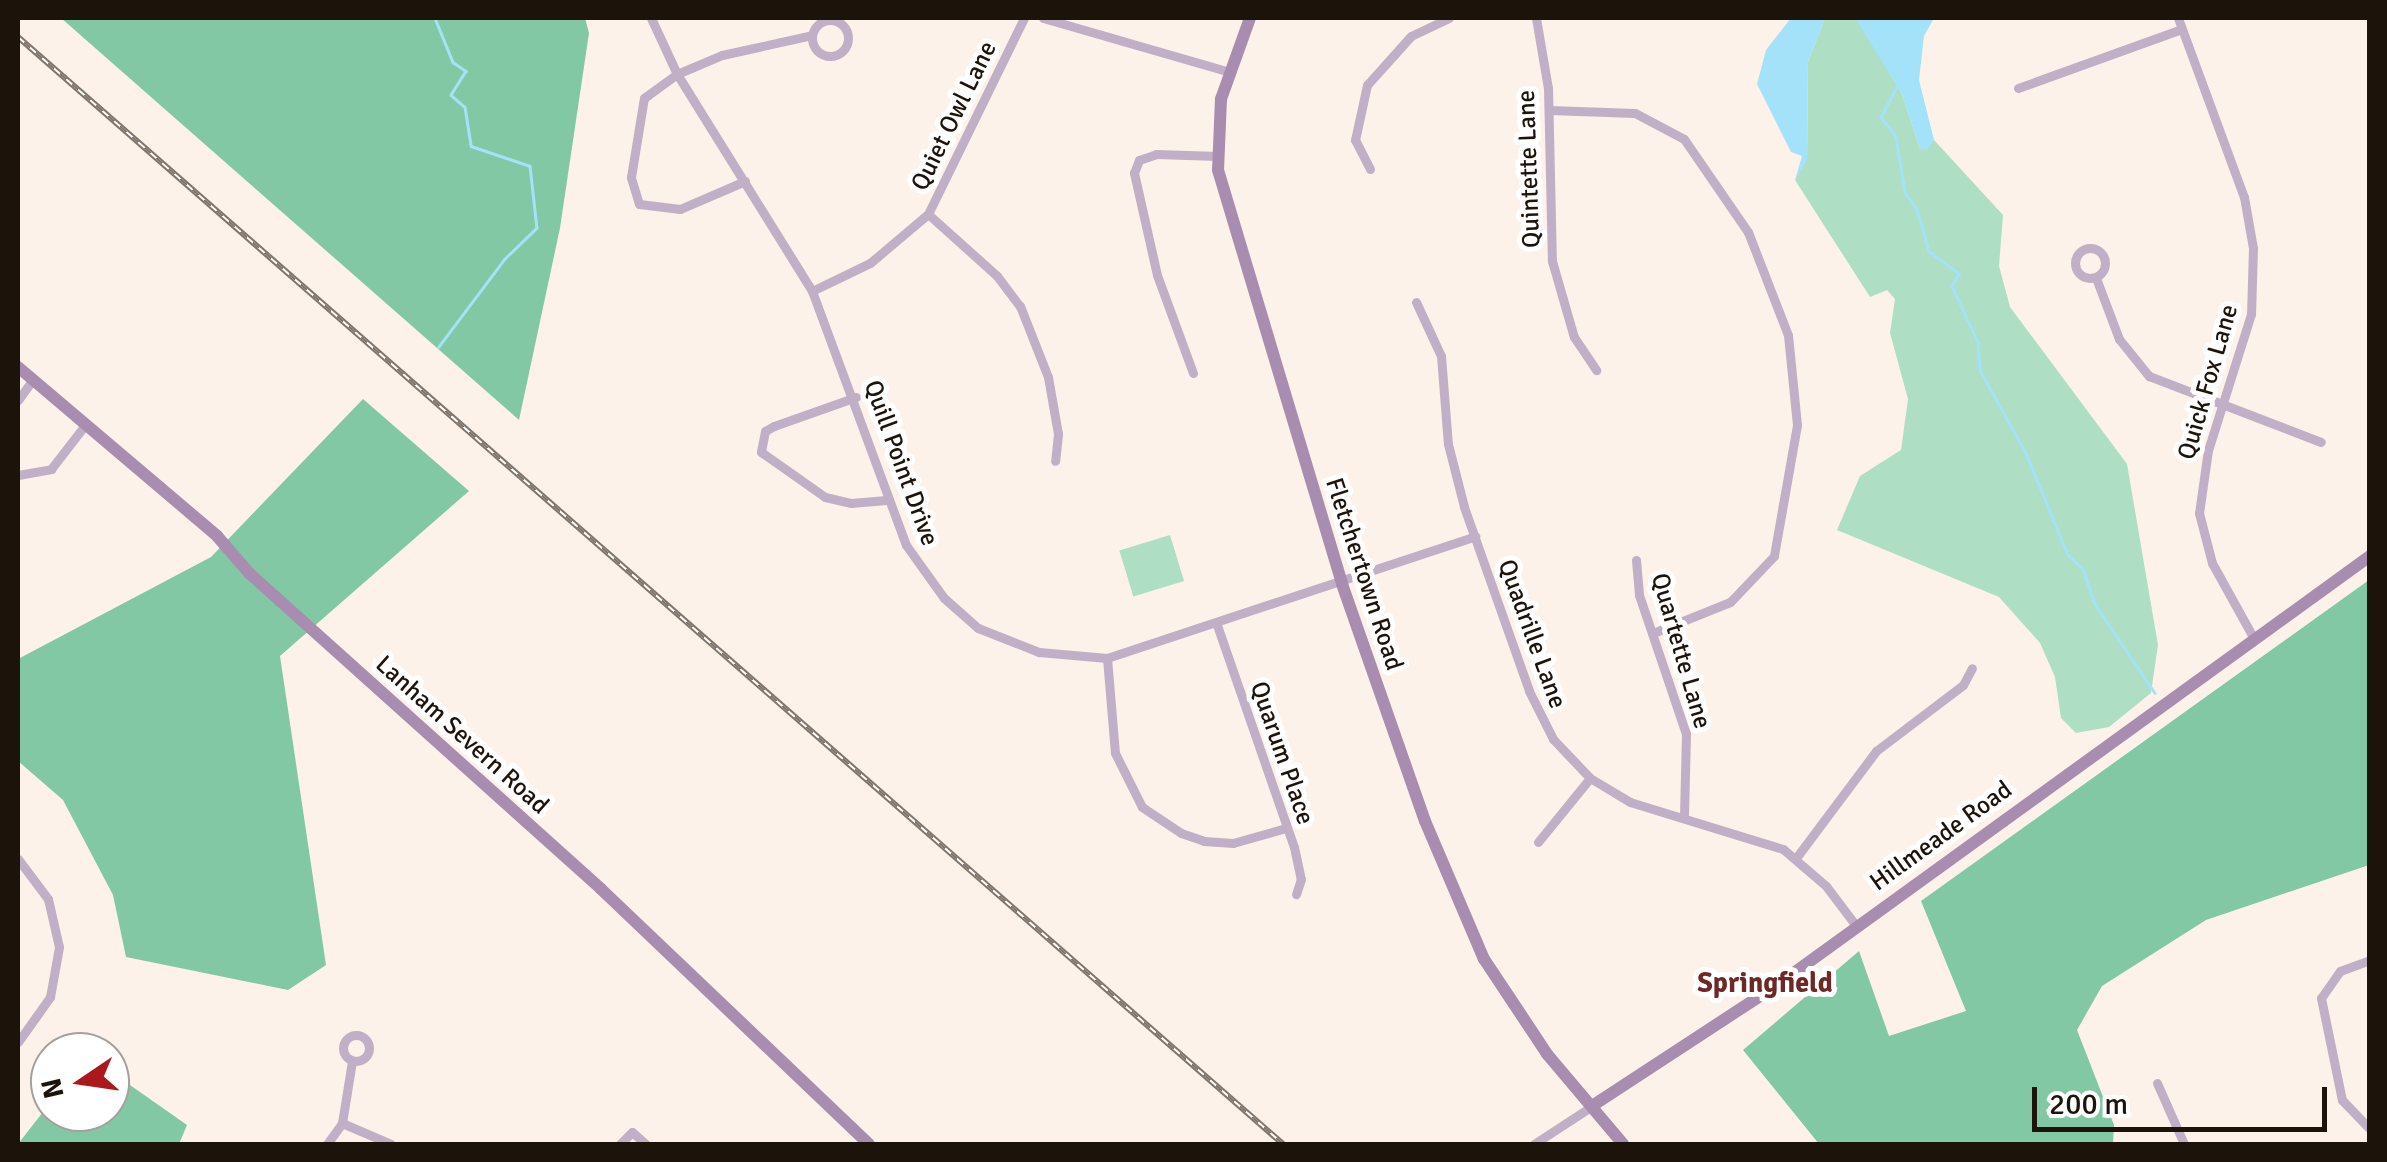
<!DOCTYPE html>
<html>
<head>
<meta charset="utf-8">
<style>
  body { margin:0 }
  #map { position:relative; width:2387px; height:1162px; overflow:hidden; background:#fcf2e9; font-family:Signika,sans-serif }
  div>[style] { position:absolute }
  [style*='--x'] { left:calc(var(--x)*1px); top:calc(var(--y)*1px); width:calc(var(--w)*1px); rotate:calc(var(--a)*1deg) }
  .green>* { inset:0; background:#aedec4; transform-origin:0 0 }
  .forest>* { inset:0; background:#83c8a4 }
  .water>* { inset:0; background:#a4e2f9 }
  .stream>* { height:2.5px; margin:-1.25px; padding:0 1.25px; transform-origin:1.25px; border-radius:1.25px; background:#a4e2f9 }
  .street>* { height:9px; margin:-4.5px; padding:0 4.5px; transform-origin:4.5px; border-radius:4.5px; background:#c1afc7 }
  .street>.ring { margin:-4.5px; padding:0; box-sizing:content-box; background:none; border:9px solid #c1afc7; border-radius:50% }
  .secondary>* { height:12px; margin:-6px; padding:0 6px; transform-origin:6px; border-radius:6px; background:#a88db1 }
  .rail>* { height:6px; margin-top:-3px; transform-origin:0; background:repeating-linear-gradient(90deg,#fff 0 8px,#7f756d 0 16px); box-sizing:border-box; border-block:2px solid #7f756d }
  span { translate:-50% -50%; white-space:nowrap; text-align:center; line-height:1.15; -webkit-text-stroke:10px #fff; paint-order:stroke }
  .street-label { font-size:25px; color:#1c130b }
  .neighbourhood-label { font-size:28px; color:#6e2924; font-weight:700 }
  .frame { position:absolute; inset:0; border:20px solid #1c130b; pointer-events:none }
  .north { position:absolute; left:30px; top:1032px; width:100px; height:100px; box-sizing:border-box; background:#fff; border:2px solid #a4a19d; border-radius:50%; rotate:257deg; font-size:28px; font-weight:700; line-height:40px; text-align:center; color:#1c130b }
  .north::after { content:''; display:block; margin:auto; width:35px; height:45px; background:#ac191c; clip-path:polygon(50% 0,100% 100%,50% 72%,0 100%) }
  .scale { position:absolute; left:2032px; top:1087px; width:295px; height:45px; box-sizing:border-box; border:5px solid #1c130b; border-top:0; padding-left:12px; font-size:30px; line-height:35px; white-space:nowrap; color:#1c130b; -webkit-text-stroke:8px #fff; paint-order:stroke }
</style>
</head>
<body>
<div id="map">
  <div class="green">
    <i style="clip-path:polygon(1825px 18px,1855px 18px,1862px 24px,1902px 94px,1920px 149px,1934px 140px,2003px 215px,1999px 266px,2010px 307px,2127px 464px,2158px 645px,2151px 693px,2109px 727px,2076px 733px,2061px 718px,2055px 677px,2040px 643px,1999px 597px,1837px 530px,1860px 476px,1901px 450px,1908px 399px,1890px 333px,1895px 299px,1887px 290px,1870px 297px,1795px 180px,1807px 159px,1808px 62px)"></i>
    <i style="left:1170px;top:535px;width:48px;height:53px;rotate:73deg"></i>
  </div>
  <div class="forest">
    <i style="clip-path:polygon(61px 18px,585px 18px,589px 33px,560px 228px,519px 420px)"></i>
    <i style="clip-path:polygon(363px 399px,469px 491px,280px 656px,326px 965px,288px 990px,126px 957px,113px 895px,63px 800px,18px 761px,18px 659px,211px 557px)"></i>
    <i style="clip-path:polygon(2369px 580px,2369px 865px,2206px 920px,2102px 986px,2077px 1030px,2114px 1125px,2113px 1144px,1819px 1144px,1743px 1050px,1859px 951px,1889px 1036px,1966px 1011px,1921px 901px)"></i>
    <i style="clip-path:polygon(110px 1071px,187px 1125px,179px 1144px,18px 1144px,50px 1103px,50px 1112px,110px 1112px)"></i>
  </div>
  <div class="water">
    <i style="clip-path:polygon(1791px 18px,1825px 18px,1808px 62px,1807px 160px,1795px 180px,1802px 156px,1791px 152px,1757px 84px,1766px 50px)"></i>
    <i style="clip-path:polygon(1855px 18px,1934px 18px,1924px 36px,1919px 80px,1934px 140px,1927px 150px,1920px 149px,1902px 94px)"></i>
  </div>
  <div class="stream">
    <i style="--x:435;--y:18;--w:48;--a:67.8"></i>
    <i style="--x:453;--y:62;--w:16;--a:35"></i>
    <i style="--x:466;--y:71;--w:28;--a:122"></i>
    <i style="--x:451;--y:95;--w:18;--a:41"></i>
    <i style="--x:465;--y:107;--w:39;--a:81"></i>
    <i style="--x:471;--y:146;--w:62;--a:18.7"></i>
    <i style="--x:530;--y:166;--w:62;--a:83.6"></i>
    <i style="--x:537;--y:228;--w:45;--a:135.9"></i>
    <i style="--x:505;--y:259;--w:110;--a:126.9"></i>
    <i style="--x:1897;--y:87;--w:34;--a:118"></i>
    <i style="--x:1881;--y:117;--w:24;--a:52"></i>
    <i style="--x:1896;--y:136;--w:58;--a:81"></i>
    <i style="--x:1905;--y:193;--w:20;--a:53"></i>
    <i style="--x:1917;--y:209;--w:44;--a:74.1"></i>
    <i style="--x:1929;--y:251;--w:38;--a:37"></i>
    <i style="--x:1959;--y:274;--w:14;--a:120"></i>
    <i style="--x:1952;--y:286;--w:62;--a:65.1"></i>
    <i style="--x:1978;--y:342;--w:28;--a:86"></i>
    <i style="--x:1980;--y:370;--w:95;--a:61"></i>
    <i style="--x:2026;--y:453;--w:110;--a:67.6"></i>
    <i style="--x:2068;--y:555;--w:21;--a:43"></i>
    <i style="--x:2083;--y:569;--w:37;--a:71"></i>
    <i style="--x:2095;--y:604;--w:107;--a:56"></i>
  </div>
  <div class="street">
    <i style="--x:651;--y:18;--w:62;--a:65.1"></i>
    <i style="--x:677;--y:74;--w:256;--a:58.1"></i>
    <i style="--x:812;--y:291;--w:271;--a:69.7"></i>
    <i style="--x:906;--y:545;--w:65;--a:54.4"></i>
    <i style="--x:944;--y:598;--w:45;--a:41.4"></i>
    <i style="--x:978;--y:628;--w:66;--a:21.5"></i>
    <i style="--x:1039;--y:652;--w:68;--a:5"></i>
    <i style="--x:1107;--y:658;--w:388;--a:-18.3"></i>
    <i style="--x:1043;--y:18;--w:191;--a:16.1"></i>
    <i style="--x:1536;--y:18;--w:71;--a:80.3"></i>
    <i style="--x:1548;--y:88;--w:173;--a:88.7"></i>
    <i style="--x:1552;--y:261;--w:79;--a:73.9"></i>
    <i style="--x:1574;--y:337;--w:40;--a:56"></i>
    <i style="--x:2178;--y:18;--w:191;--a:69.8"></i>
    <i style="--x:2244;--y:197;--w:52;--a:80"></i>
    <i style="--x:2253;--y:248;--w:66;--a:91.7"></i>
    <i style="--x:2251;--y:314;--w:143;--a:107.5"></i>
    <i style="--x:2208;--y:450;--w:64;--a:98.1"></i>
    <i style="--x:2199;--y:513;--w:52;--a:75.4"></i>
    <i style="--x:2212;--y:563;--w:85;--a:61"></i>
    <i class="ring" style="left:812px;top:20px;width:27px;height:27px"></i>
    <i style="--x:2018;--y:88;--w:174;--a:-19.8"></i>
    <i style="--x:1549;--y:110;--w:86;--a:2"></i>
    <i style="--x:1635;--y:113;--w:55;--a:28"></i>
    <i style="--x:1684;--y:139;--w:113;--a:55.5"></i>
    <i style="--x:1748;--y:232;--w:110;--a:68.8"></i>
    <i style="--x:1788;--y:335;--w:90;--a:84.3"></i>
    <i style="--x:1797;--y:425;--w:133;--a:100"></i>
    <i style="--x:1774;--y:556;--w:64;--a:133.7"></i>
    <i style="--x:1730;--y:602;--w:83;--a:158.1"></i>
    <i style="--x:1370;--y:169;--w:33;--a:-117"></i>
    <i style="--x:1355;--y:140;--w:56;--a:-77.7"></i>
    <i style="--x:1367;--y:85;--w:66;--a:-48.1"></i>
    <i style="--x:1411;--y:36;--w:42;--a:-25.3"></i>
    <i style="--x:745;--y:181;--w:71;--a:156.7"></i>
    <i style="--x:680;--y:209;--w:41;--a:-173"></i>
    <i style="--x:639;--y:204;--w:28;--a:-107"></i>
    <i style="--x:631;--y:177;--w:80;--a:-80.7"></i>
    <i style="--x:644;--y:98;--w:41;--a:-36"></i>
    <i style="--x:677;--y:74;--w:49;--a:-22.9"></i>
    <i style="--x:722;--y:55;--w:92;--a:-12.5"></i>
    <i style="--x:928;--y:214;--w:93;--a:41.9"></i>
    <i style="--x:997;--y:276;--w:38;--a:53"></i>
    <i style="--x:1020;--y:306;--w:76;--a:68.5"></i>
    <i style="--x:1048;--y:377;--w:58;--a:80"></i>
    <i style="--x:1058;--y:434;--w:27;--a:96"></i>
    <i class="ring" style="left:2075px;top:248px;width:21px;height:21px"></i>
    <i style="--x:2096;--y:278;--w:65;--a:69.3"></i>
    <i style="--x:2119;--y:339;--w:48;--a:51"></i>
    <i style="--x:2149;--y:376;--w:184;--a:21"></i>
    <i style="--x:812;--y:291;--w:64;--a:-25.8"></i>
    <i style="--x:870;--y:263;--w:76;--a:-40.2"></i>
    <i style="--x:928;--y:214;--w:218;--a:-63.9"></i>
    <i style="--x:1416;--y:302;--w:60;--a:65.2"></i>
    <i style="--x:1441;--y:356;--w:88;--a:85.5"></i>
    <i style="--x:1448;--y:444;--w:65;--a:75.7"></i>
    <i style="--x:1464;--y:507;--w:195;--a:70.5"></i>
    <i style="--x:1529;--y:691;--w:54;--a:63.4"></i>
    <i style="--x:1553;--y:739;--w:54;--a:46.5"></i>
    <i style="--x:1590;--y:778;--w:47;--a:31"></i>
    <i style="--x:1630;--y:802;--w:160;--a:17.1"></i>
    <i style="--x:1783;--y:849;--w:57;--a:40.7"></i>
    <i style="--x:1826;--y:886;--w:51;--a:52.9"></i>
    <i style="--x:1193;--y:373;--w:104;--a:-110.2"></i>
    <i style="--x:1157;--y:275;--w:105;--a:-102.7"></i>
    <i style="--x:1134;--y:173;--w:14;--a:-69"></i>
    <i style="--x:1139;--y:160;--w:18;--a:-19"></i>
    <i style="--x:1156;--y:154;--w:62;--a:1.8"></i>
    <i style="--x:856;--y:397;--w:87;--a:160.5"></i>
    <i style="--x:774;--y:426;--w:10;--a:151"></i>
    <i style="--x:765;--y:431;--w:21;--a:101"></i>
    <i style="--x:761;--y:452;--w:78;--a:35.1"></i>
    <i style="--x:825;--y:497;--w:27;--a:13"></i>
    <i style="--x:851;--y:503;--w:38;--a:-5"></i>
    <i style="--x:18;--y:400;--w:24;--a:-54"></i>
    <i style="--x:18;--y:475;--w:34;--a:-10"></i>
    <i style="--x:51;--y:469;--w:56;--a:-52.3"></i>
    <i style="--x:1636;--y:560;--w:35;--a:85"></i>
    <i style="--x:1639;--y:595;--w:147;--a:71.3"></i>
    <i style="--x:1686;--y:734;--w:80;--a:91.4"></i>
    <i style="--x:1217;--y:625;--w:235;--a:70.9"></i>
    <i style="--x:1294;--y:847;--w:33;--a:78"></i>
    <i style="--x:1301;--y:879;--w:16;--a:108"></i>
    <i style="--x:1107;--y:658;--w:95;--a:85.2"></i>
    <i style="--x:1115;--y:753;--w:60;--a:63.4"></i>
    <i style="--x:1142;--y:807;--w:47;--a:33.7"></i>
    <i style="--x:1181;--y:833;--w:24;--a:19"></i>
    <i style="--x:1204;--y:841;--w:29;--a:4"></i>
    <i style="--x:1233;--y:843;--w:55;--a:-15.8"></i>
    <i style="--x:1538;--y:842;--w:82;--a:-50.9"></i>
    <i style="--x:1796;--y:858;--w:134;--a:-53.2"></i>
    <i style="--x:1876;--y:751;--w:109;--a:-37.2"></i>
    <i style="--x:1963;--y:685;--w:19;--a:-62"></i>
    <i style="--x:18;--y:859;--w:50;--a:53.1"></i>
    <i style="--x:48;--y:899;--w:49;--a:77.1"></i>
    <i style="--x:59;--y:947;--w:51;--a:100.2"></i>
    <i style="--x:50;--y:997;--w:55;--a:125.4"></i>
    <i style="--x:2370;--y:960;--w:32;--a:160"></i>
    <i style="--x:2340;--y:971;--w:33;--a:125"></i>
    <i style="--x:2321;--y:998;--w:104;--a:78.4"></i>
    <i style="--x:2342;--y:1100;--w:40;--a:46"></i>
    <i class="ring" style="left:343px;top:1035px;width:17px;height:17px"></i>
    <i style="--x:2157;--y:1083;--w:67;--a:66.1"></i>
    <i style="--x:342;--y:1123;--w:53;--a:23.2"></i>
    <i style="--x:327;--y:1144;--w:26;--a:-54"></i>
    <i style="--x:342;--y:1123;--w:63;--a:-80.8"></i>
    <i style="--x:620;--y:1144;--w:17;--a:-45"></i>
    <i style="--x:632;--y:1132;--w:18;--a:41"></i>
    <i style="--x:1534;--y:1144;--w:69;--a:-33.2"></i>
  </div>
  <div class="secondary">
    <i style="--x:1250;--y:18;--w:86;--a:109.7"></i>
    <i style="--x:1221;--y:99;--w:71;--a:92.4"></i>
    <i style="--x:1218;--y:170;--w:432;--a:73.3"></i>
    <i style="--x:1342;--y:584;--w:251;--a:70.7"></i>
    <i style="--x:1425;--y:821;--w:150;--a:66.9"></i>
    <i style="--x:1484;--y:959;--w:114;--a:56.4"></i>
    <i style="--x:1547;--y:1054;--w:118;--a:49.8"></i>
    <i style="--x:18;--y:367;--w:261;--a:40.3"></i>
    <i style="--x:217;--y:536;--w:49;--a:49.1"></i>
    <i style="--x:249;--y:573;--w:473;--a:41.9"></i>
    <i style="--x:601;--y:889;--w:370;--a:43.6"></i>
    <i style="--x:1592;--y:1106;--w:225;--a:-33.2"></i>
    <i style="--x:1780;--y:983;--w:728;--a:-35.89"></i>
  </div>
  <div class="rail">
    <i style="--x:18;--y:37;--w:1681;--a:41.19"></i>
  </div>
  <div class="street-label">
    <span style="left:954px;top:116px;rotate:-64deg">Quiet Owl Lane</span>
    <span style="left:1529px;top:169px;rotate:-92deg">Quintette Lane</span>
    <span style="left:2208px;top:382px;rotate:-74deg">Quick Fox Lane</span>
    <span style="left:901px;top:463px;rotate:70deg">Quill Point Drive</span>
    <span style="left:1364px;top:574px;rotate:72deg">Fletchertown Road</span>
    <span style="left:1532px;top:634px;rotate:70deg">Quadrille Lane</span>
    <span style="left:1681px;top:651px;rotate:74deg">Quartette Lane</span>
    <span style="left:462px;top:735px;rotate:42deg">Lanham Severn Road</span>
    <span style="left:1282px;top:753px;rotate:71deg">Quarum Place</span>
    <span style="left:1941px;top:836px;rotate:-36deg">Hillmeade Road</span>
  </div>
  <div class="neighbourhood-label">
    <span style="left:1765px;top:983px">Springfield</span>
  </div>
  <div class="frame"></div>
  <div class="north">N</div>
  <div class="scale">200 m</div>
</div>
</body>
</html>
